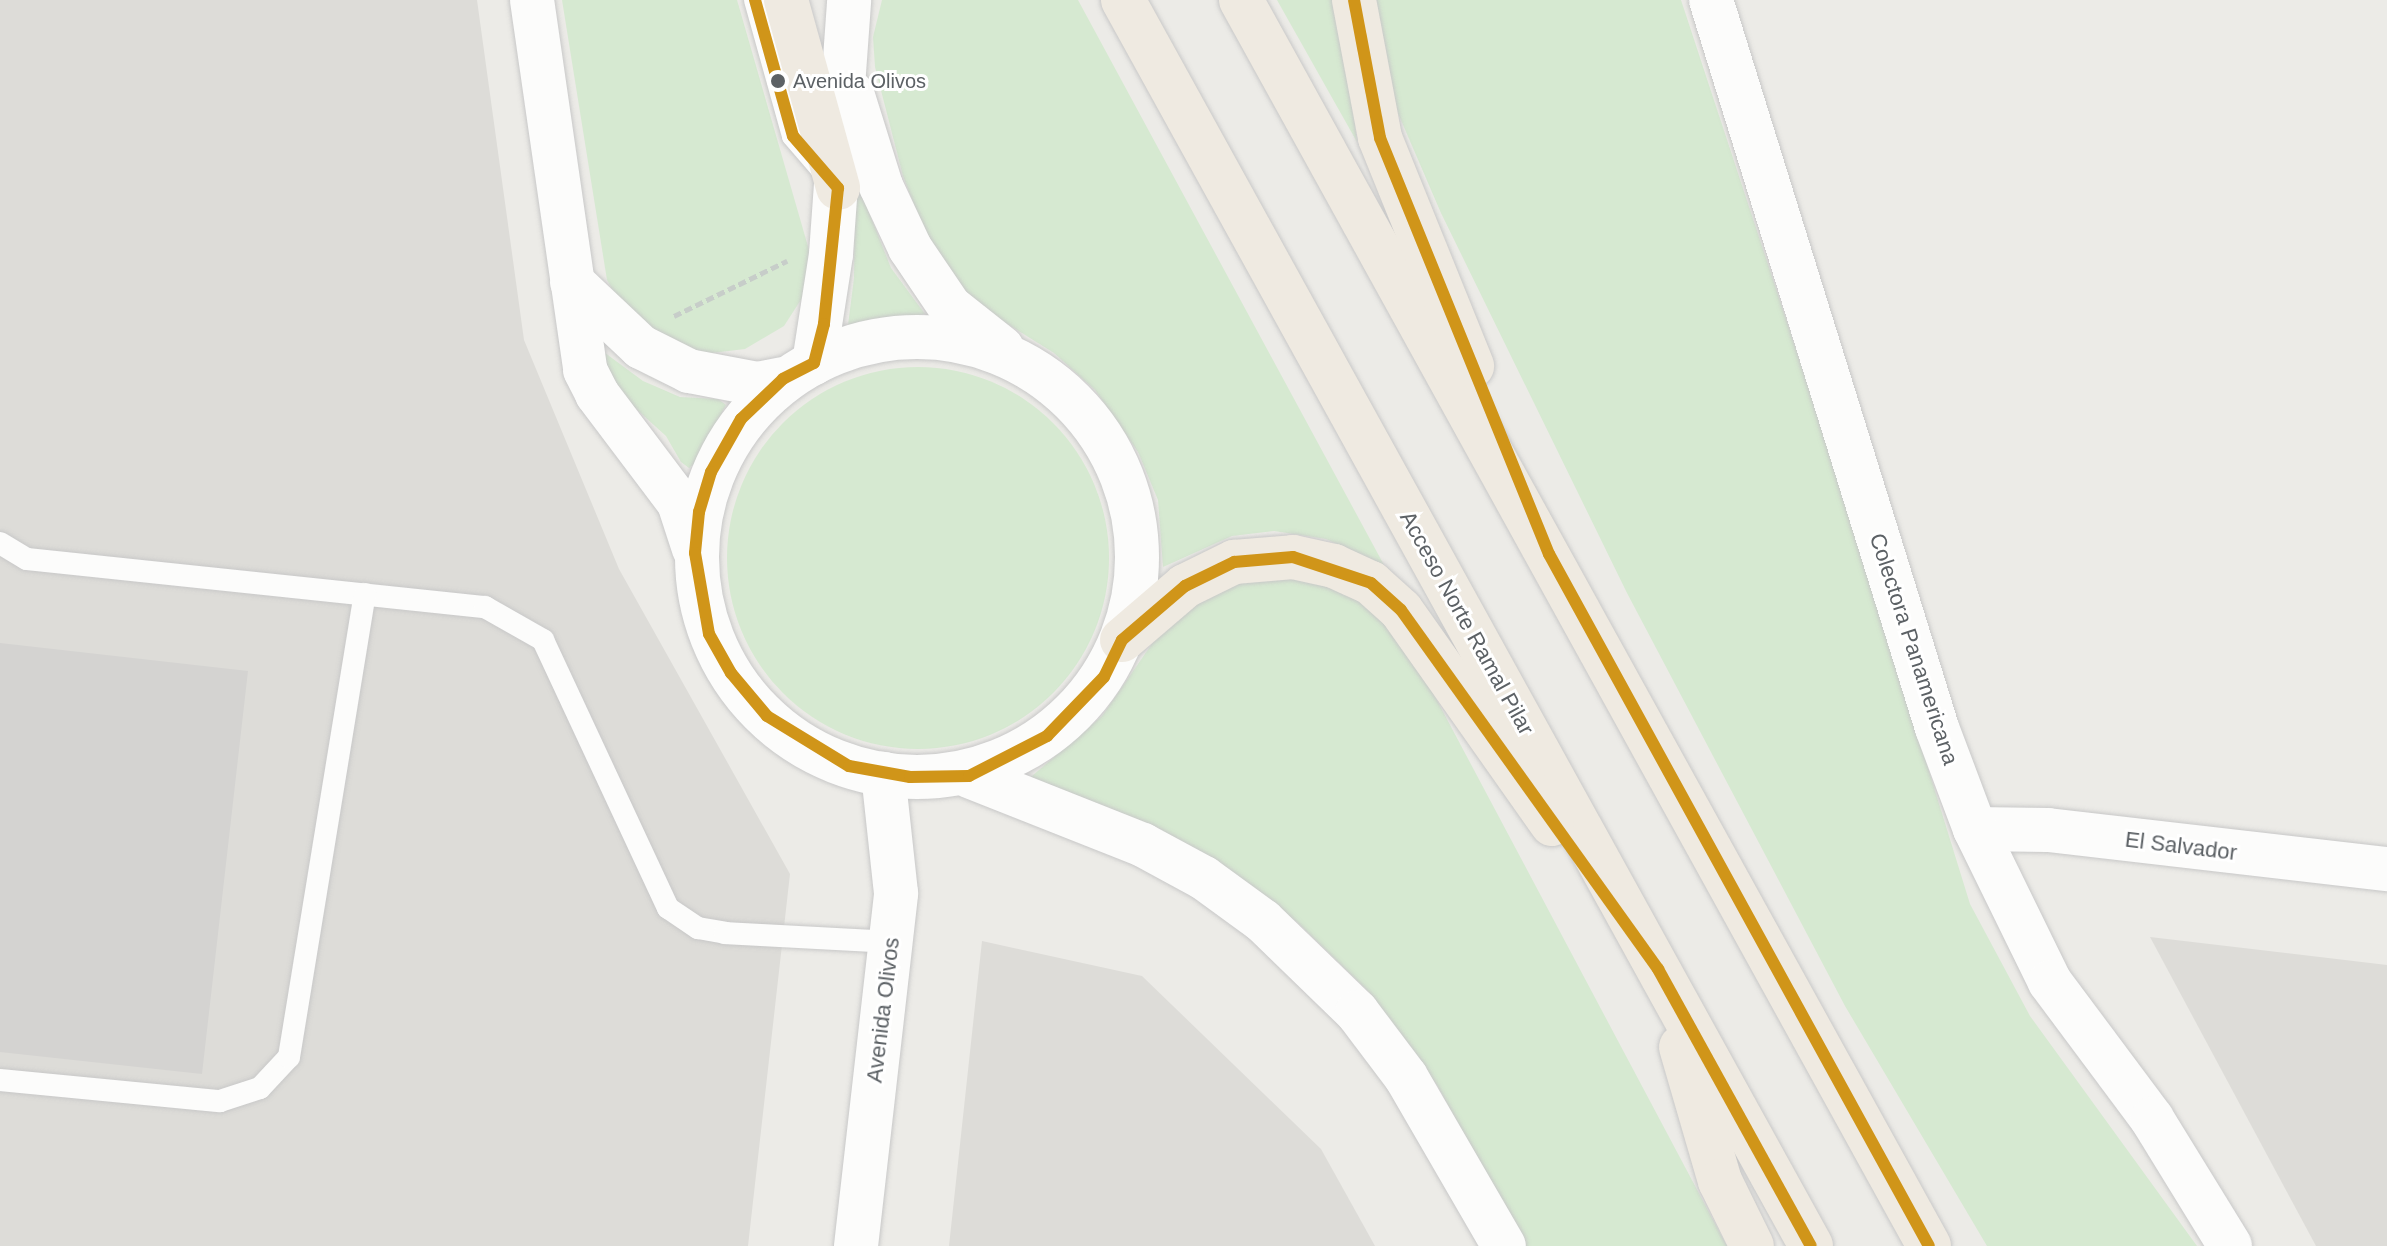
<!DOCTYPE html>
<html>
<head>
<meta charset="utf-8">
<style>
  body { margin:0 }
  #map { position:relative; width:2387px; height:1246px; overflow:hidden; background:#ecebe7; font-family:Arial,sans-serif }
  div>[style] { position:absolute }
  [style*='--x'] { left:calc(var(--x)*1px); top:calc(var(--y)*1px); width:calc(var(--w)*1px); rotate:calc(var(--a)*1deg) }
  .industrial>* { inset:0; background:#dddcd8 }
  .green>* { inset:0; background:#d6e9d1 }
  .round { border-radius:50% }
  .building>* { inset:0; background:#d4d3d1 }
  .path>* { height:5px; margin-top:-2.5px; transform-origin:0; background:repeating-linear-gradient(90deg,#c7cdc9 0 8px,transparent 0 12px) }
  .roads { filter:drop-shadow(0 0 2px #c8c8c8) drop-shadow(0 0 2px #c8c8c8) }
  .lane>* { height:22px; margin:-11px; padding:0 11px; transform-origin:11px; border-radius:11px; background:#fcfcfb }
  .street>* { height:44px; margin:-22px; padding:0 22px; transform-origin:22px; border-radius:22px; background:#fcfcfb }
  .secondary>* { height:44px; margin:-22px; padding:0 22px; transform-origin:22px; border-radius:22px; background:#fcfcfb }
  .secondary>.ring { margin:-22px; padding:0; box-sizing:content-box; background:none; border:44px solid #fcfcfb; border-radius:50% }
  .highway>* { height:44px; margin:-22px; padding:0 22px; transform-origin:22px; border-radius:22px; background:#efeae1 }
  .bus-1>* { height:12px; margin:-6px; padding:0 6px; transform-origin:6px; border-radius:6px; background:#d09519 }
  .dots>* { width:22px; height:22px; translate:-50% -50%; box-sizing:border-box; border:4px solid #fff; border-radius:50% }
  span { translate:-50% -50%; white-space:nowrap; text-align:center; line-height:1.15; -webkit-text-stroke:6px #fff; paint-order:stroke }
  .bus-label { font-size:20px; color:#5c6165 }
  .left { translate:0 -50%; text-align:left }
  .street-label { font-size:22px; color:#5c6165 }
</style>
</head>
<body>
<div id="map">
  <div class="industrial">
    <i style="clip-path:polygon(0 0,477px 0,524px 340px,619px 569px,790px 874px,748px 1246px,0 1246px)"></i>
    <i style="clip-path:polygon(2150px 937px,2387px 965px,2387px 1246px,2316px 1246px)"></i>
    <i style="clip-path:polygon(982px 941px,1142px 976px,1321px 1149px,1375px 1246px,949px 1246px)"></i>
  </div>
  <div class="green">
    <i style="clip-path:polygon(562px 0,737px 0,809px 250px,804px 295px,784px 326px,745px 349px,703px 354px,627px 316px,607px 280px)"></i>
    <i style="clip-path:polygon(882px 0,1078px 0,1384px 565px,1326px 539px,1274px 531px,1232px 536px,1163px 567px,1158px 500px,1138px 452px,1095px 390px,1054px 353px,961px 295px,928px 241px,903px 176px,875px 67px,873px 37px)"></i>
    <i style="clip-path:polygon(1277px 0,1340px 0,1357px 142px)"></i>
    <i style="clip-path:polygon(1376px 0,1681px 0,1838px 477px,1970px 904px,2030px 1016px,2197px 1246px,1987px 1246px,1845px 1006px,1627px 593px,1441px 213px,1391px 97px)"></i>
    <i style="clip-path:polygon(855px 177px,891px 268px,925px 314px,848px 325px,854px 278px)"></i>
    <i style="clip-path:polygon(597px 347px,643px 381px,680px 397px,718px 399px,726px 405px,695px 463px,689px 468px,681px 462px,666px 436px,623px 397px)"></i>
    <i class="round" style="left:727px;top:367px;width:382px;height:382px"></i>
    <i style="clip-path:polygon(1304px 573px,1360px 595px,1407px 644px,1727px 1246px,1525px 1246px,1437px 1085px,1370px 993px,1297px 922px,1206px 859px,1025px 782px,1102px 716px,1174px 612px,1254px 577px)"></i>
  </div>
  <div class="building">
    <i style="clip-path:polygon(0 643px,248px 671px,202px 1074px,0 1052px)"></i>
  </div>
  <div class="path">
    <i style="--x:674;--y:316;--w:126;--a:-26"></i>
  </div>
  <div class="roads">
    <div class="lane">
      <i style="--x:755;--y:0;--w:141;--a:74.4"></i>
      <i style="--x:793;--y:136;--w:46;--a:49.4"></i>
      <i style="--x:0;--y:543;--w:31;--a:31"></i>
      <i style="--x:27;--y:559;--w:461;--a:6"></i>
      <i style="--x:485;--y:607;--w:67;--a:29.6"></i>
      <i style="--x:543;--y:640;--w:296;--a:65"></i>
      <i style="--x:668;--y:908;--w:36;--a:34"></i>
      <i style="--x:698;--y:928;--w:27;--a:10"></i>
      <i style="--x:725;--y:933;--w:166;--a:3.1"></i>
      <i style="--x:0;--y:1080;--w:221;--a:5.5"></i>
      <i style="--x:220;--y:1101;--w:42;--a:-18"></i>
      <i style="--x:260;--y:1088;--w:42;--a:-46.9"></i>
      <i style="--x:289;--y:1057;--w:469;--a:-80.7"></i>
    </div>
    <div class="street">
      <i style="--x:1975;--y:829;--w:73;--a:0.8"></i>
      <i style="--x:2048;--y:830;--w:341;--a:6.6"></i>
    </div>
    <div class="secondary">
      <i style="--x:532;--y:0;--w:374;--a:81.8"></i>
      <i style="--x:585;--y:370;--w:27;--a:63"></i>
      <i style="--x:597;--y:394;--w:136;--a:53"></i>
      <i style="--x:679;--y:503;--w:48;--a:71.9"></i>
      <i style="--x:1711;--y:0;--w:762;--a:72.75"></i>
      <i style="--x:1937;--y:728;--w:108;--a:69.4"></i>
      <i style="--x:1975;--y:829;--w:170;--a:63.9"></i>
      <i style="--x:2050;--y:982;--w:171;--a:53.3"></i>
      <i style="--x:2152;--y:1119;--w:149;--a:58.4"></i>
      <i style="--x:852;--y:93;--w:97;--a:72.7"></i>
      <i style="--x:881;--y:186;--w:68;--a:64.9"></i>
      <i style="--x:910;--y:248;--w:71;--a:55.9"></i>
      <i style="--x:950;--y:307;--w:66;--a:38.3"></i>
      <i style="--x:572;--y:282;--w:95;--a:43.3"></i>
      <i style="--x:641;--y:347;--w:54;--a:26.6"></i>
      <i style="--x:689;--y:371;--w:69;--a:10.8"></i>
      <i style="--x:757;--y:384;--w:26;--a:-11"></i>
      <i class="ring" style="left:697px;top:337px;width:396px;height:396px"></i>
      <i style="--x:814;--y:363;--w:110;--a:-81.1"></i>
      <i style="--x:831;--y:254;--w:255;--a:-85.9"></i>
      <i style="--x:969;--y:776;--w:187;--a:21.6"></i>
      <i style="--x:1143;--y:845;--w:69;--a:28.4"></i>
      <i style="--x:1204;--y:878;--w:73;--a:36.1"></i>
      <i style="--x:1263;--y:921;--w:131;--a:44.1"></i>
      <i style="--x:1357;--y:1012;--w:81;--a:53"></i>
      <i style="--x:1406;--y:1077;--w:195;--a:59.9"></i>
      <i style="--x:856;--y:1246;--w:355;--a:-83.5"></i>
      <i style="--x:896;--y:893;--w:120;--a:-96.2"></i>
    </div>
    <div class="highway">
      <i style="--x:786;--y:0;--w:195;--a:74.5"></i>
      <i style="--x:1123;--y:0;--w:1423;--a:61.09"></i>
      <i style="--x:1241;--y:0;--w:1423;--a:61.09"></i>
      <i style="--x:1354;--y:0;--w:140;--a:79.3"></i>
      <i style="--x:1380;--y:138;--w:246;--a:68"></i>
      <i style="--x:1122;--y:640;--w:83;--a:-40.6"></i>
      <i style="--x:1185;--y:586;--w:55;--a:-26.1"></i>
      <i style="--x:1234;--y:562;--w:59;--a:-4.8"></i>
      <i style="--x:1293;--y:557;--w:42;--a:12.4"></i>
      <i style="--x:1334;--y:566;--w:41;--a:24.7"></i>
      <i style="--x:1371;--y:583;--w:40;--a:42"></i>
      <i style="--x:1401;--y:610;--w:262;--a:54.8"></i>
      <i style="--x:1681;--y:1047;--w:140;--a:73.8"></i>
      <i style="--x:1720;--y:1181;--w:72;--a:63.8"></i>
    </div>
  </div>
  <div class="bus-1">
    <i style="--x:755;--y:0;--w:141;--a:74.4"></i>
    <i style="--x:793;--y:136;--w:69;--a:49.1"></i>
    <i style="--x:838;--y:188;--w:137;--a:95.9"></i>
    <i style="--x:824;--y:324;--w:40;--a:104.4"></i>
    <i style="--x:814;--y:363;--w:35;--a:153"></i>
    <i style="--x:783;--y:379;--w:58;--a:136.4"></i>
    <i style="--x:741;--y:419;--w:61;--a:119.5"></i>
    <i style="--x:711;--y:472;--w:42;--a:106.7"></i>
    <i style="--x:699;--y:512;--w:41;--a:95.6"></i>
    <i style="--x:695;--y:553;--w:82;--a:80.2"></i>
    <i style="--x:709;--y:634;--w:45;--a:60.6"></i>
    <i style="--x:731;--y:673;--w:56;--a:50.1"></i>
    <i style="--x:767;--y:716;--w:96;--a:31.4"></i>
    <i style="--x:849;--y:766;--w:62;--a:10.2"></i>
    <i style="--x:910;--y:777;--w:59;--a:-1"></i>
    <i style="--x:969;--y:776;--w:88;--a:-27.1"></i>
    <i style="--x:1047;--y:736;--w:82;--a:-46"></i>
    <i style="--x:1104;--y:677;--w:41;--a:-64.1"></i>
    <i style="--x:1122;--y:640;--w:83;--a:-40.6"></i>
    <i style="--x:1185;--y:586;--w:55;--a:-26.1"></i>
    <i style="--x:1234;--y:562;--w:59;--a:-4.8"></i>
    <i style="--x:1293;--y:557;--w:82;--a:18.4"></i>
    <i style="--x:1371;--y:583;--w:40;--a:42"></i>
    <i style="--x:1401;--y:610;--w:442;--a:54.4"></i>
    <i style="--x:1658;--y:969;--w:316;--a:61.1"></i>
    <i style="--x:1354;--y:0;--w:140;--a:79.3"></i>
    <i style="--x:1380;--y:138;--w:449;--a:67.9"></i>
    <i style="--x:1549;--y:554;--w:789;--a:61.23"></i>
  </div>
  <div class="dots">
    <i style="left:778px;top:81px;background:#5c6165"></i>
  </div>
  <div class="bus-label">
    <span class="left" style="left:793px;top:81px">Avenida Olivos</span>
  </div>
  <div class="street-label">
    <span style="left:1467px;top:623px;rotate:61deg">Acceso Norte Ramal Pilar</span>
    <span style="left:1914px;top:649px;rotate:72deg">Colectora Panamericana</span>
    <span style="left:2181px;top:846px;rotate:7deg">El Salvador</span>
    <span style="left:883px;top:1010px;rotate:-83deg">Avenida Olivos</span>
  </div>
</div>
</body>
</html>
